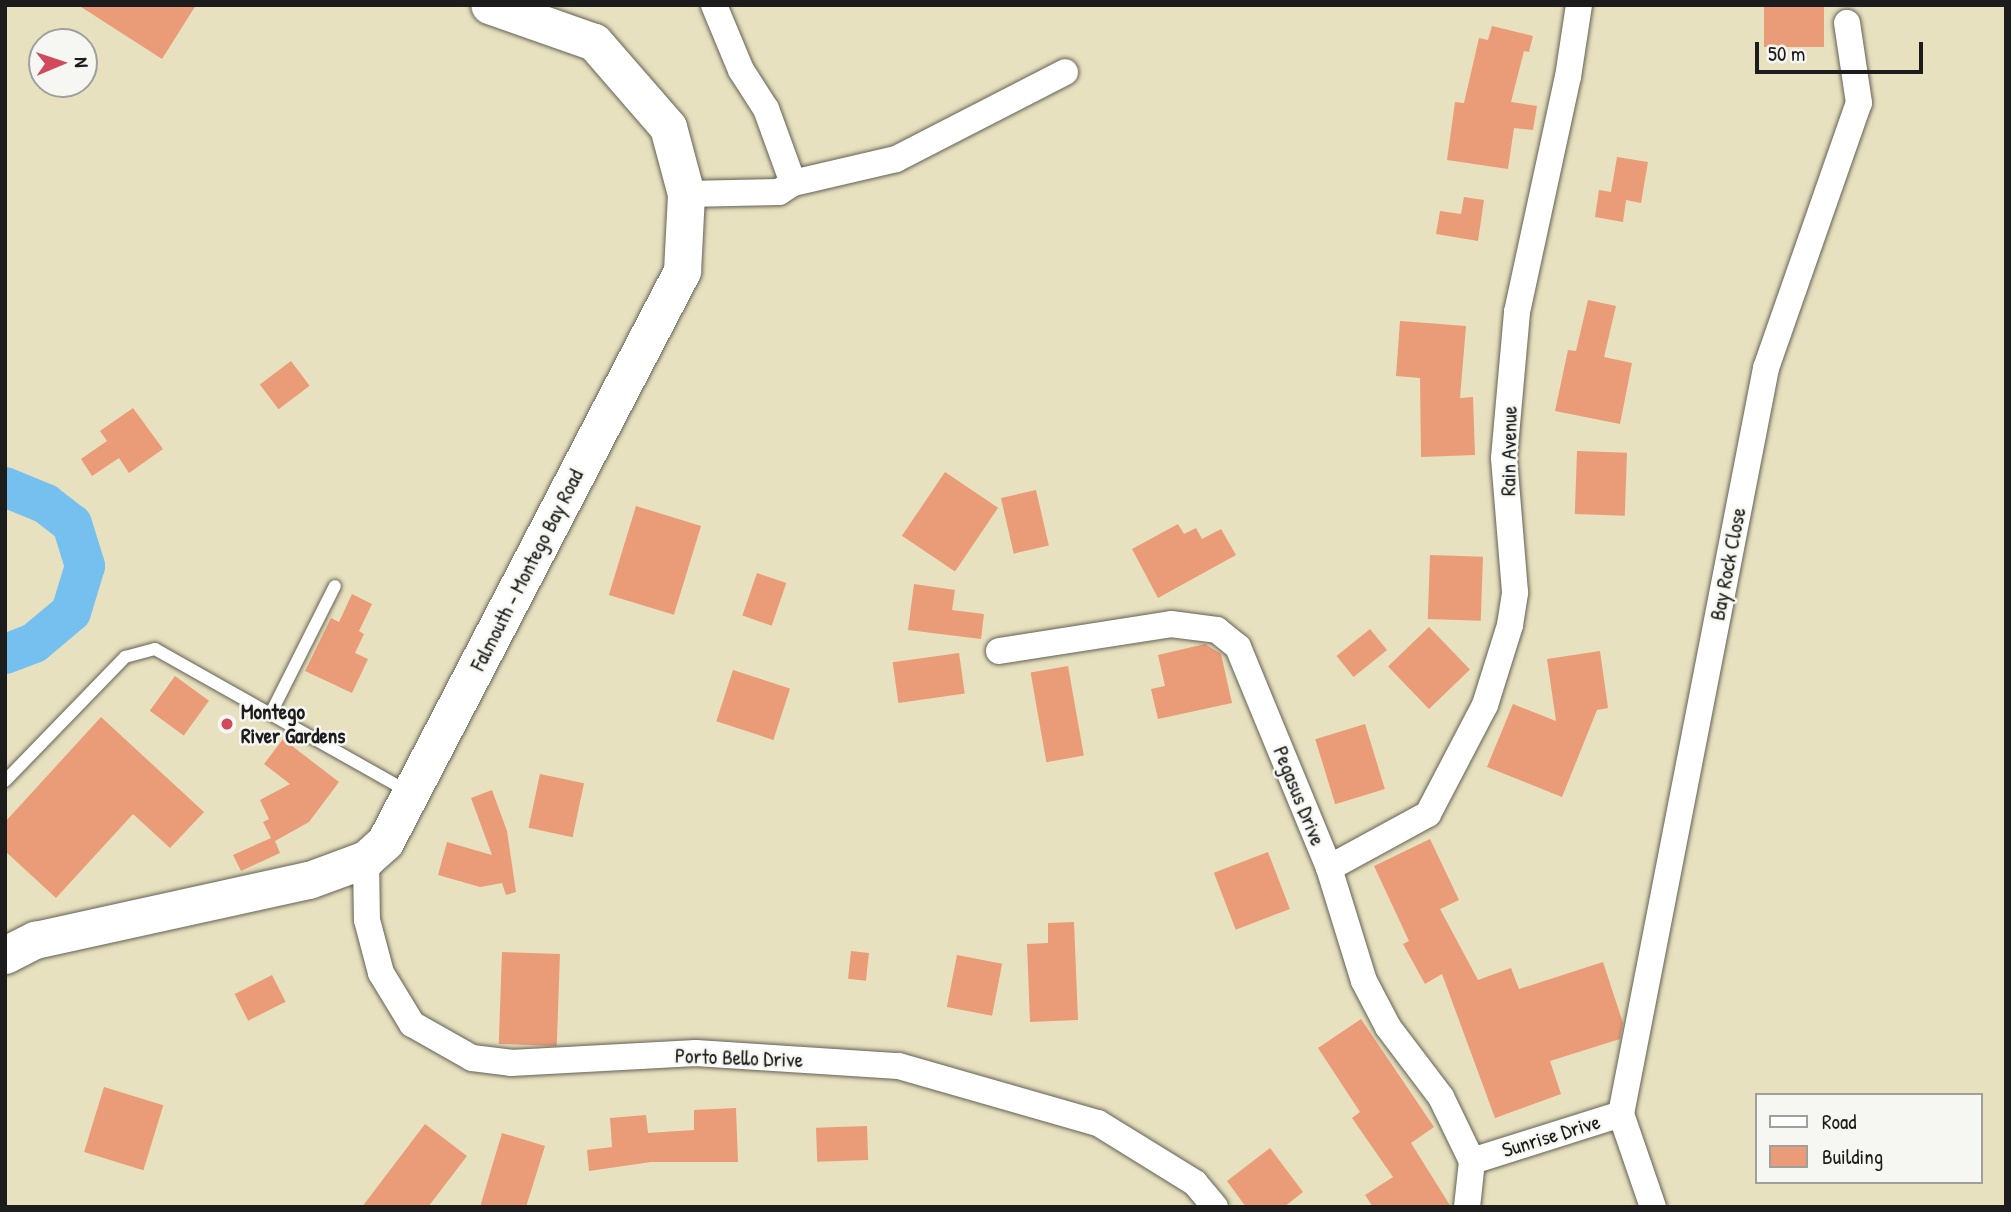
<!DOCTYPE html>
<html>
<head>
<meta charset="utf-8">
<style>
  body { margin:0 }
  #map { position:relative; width:2011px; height:1212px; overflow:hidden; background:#e8e1bf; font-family:"Patrick Hand",sans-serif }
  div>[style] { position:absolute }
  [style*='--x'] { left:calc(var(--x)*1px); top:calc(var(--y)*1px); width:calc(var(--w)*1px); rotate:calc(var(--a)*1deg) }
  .river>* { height:40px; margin:-20px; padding:0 20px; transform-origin:20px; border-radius:20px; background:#75c0ef }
  .building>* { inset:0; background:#e99c77; transform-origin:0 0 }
  .roads { filter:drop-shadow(0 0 2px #636155) drop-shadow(0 0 2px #636155) }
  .lane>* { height:12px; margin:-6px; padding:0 6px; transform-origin:6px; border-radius:6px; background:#fff }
  .street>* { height:26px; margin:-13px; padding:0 13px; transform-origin:13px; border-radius:13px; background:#fff }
  .secondary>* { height:37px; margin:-18.5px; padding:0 18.5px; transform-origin:18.5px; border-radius:18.5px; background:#fff }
  .dots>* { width:19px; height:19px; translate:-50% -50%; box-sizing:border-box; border:4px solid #f6f6f2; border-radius:50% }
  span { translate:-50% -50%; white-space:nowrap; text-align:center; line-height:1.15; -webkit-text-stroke:5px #f6f6f2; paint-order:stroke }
  .street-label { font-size:21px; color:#1c1c1c }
  .poi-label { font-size:21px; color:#1c1c1c; font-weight:700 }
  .left { translate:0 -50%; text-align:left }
  .frame { position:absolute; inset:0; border:7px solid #1c1c1c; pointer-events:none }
  .legend { position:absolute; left:1755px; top:1093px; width:228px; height:91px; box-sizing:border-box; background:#f6f6f2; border:2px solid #9f9f9c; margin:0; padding:9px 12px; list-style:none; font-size:21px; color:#1c1c1c }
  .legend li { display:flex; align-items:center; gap:14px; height:35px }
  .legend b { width:35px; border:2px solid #9f9f9c }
  .north { position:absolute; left:28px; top:28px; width:70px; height:70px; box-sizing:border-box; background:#f6f6f2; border:2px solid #9f9f9c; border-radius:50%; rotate:88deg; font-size:19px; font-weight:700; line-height:28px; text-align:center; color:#1c1c1c }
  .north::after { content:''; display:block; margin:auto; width:24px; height:32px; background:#d1495b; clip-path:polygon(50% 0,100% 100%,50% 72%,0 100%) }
  .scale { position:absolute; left:1755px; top:42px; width:168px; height:32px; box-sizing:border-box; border:4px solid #1c1c1c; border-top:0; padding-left:9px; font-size:21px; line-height:24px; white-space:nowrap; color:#1c1c1c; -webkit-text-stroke:5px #f6f6f2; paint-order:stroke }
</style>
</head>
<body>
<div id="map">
  <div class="river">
    <i style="--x:5;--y:487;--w:44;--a:22.5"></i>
    <i style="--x:46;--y:504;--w:33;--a:38"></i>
    <i style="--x:72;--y:524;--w:44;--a:72.8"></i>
    <i style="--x:85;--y:566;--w:48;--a:106.9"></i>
    <i style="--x:71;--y:612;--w:48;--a:140"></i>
    <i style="--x:34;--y:643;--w:31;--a:159"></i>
  </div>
  <div class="building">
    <i style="clip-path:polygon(78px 5px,196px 5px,162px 59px)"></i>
    <i style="left:1764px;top:5px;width:60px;height:42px"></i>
    <i style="clip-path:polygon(1492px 26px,1533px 36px,1529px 52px,1524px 51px,1511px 102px,1537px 106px,1533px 130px,1514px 128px,1508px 169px,1447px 160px,1455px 102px,1464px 103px,1479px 38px,1488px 40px)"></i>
    <i style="clip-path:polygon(1617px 157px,1648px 162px,1641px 203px,1626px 200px,1623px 222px,1595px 217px,1599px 190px,1611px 192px)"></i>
    <i style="clip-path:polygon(1464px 197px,1484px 200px,1478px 241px,1436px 234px,1440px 211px,1461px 214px)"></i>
    <i style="clip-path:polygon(1588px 300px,1616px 306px,1604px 357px,1632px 363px,1620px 424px,1555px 411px,1568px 350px,1576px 351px)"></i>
    <i style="clip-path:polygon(1400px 321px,1466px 326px,1460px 398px,1473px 397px,1475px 455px,1421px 457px,1420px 378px,1396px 376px)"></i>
    <i style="left:291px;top:361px;width:31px;height:39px;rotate:53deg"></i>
    <i style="clip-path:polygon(133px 408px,163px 449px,129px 473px,119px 458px,92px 476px,81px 459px,107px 441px,100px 431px)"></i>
    <i style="left:1577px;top:451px;width:50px;height:63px;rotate:2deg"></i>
    <i style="left:945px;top:472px;width:64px;height:77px;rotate:34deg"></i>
    <i style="left:1036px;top:490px;width:57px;height:36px;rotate:77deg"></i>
    <i style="left:636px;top:506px;width:68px;height:93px;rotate:17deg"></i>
    <i style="clip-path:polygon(1178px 524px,1184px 534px,1196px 528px,1202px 539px,1221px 529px,1236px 555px,1158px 598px,1132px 549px)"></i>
    <i style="left:1430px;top:555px;width:53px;height:64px;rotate:2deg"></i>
    <i style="left:757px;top:573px;width:31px;height:45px;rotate:19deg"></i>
    <i style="clip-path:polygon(914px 584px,955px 590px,952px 610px,984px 614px,981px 639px,908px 630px)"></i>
    <i style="clip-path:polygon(352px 594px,372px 604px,359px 631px,364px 634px,355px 653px,368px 659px,352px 693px,305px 671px,331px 618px,339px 622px)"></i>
    <i style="left:1429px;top:627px;width:59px;height:57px;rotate:46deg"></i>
    <i style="left:1370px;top:629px;width:27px;height:43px;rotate:51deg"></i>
    <i style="clip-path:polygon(1205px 644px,1221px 654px,1232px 703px,1158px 719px,1151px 689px,1165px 686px,1158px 655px)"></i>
    <i style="clip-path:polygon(1600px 651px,1608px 708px,1597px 710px,1562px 797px,1487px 767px,1513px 704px,1556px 721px,1547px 659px)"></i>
    <i style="left:959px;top:653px;width:41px;height:67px;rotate:82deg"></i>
    <i style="left:1068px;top:666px;width:91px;height:38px;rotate:80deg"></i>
    <i style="left:733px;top:670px;width:60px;height:54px;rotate:18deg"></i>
    <i style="left:175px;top:676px;width:42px;height:43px;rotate:36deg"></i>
    <i style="clip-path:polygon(101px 717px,204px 812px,170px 848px,133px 814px,56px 898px,5px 851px,5px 822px)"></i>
    <i style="left:1365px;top:724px;width:68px;height:52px;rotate:73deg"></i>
    <i style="clip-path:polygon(283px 739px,339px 782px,309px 822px,275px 841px,280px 853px,241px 871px,233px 855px,271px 838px,263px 822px,269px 819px,260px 800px,290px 784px,264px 764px)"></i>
    <i style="left:540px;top:774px;width:45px;height:55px;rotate:12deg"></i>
    <i style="clip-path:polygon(492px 790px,507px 831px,516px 892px,506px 895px,502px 883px,480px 887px,438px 875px,447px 842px,492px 855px,471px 798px)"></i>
    <i style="clip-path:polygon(1430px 839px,1459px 900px,1440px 909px,1478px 980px,1511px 968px,1519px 989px,1603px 962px,1623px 1023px,1620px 1039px,1550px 1061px,1561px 1094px,1495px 1118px,1442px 974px,1425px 984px,1403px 944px,1409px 941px,1374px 866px)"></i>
    <i style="left:1268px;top:852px;width:61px;height:58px;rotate:69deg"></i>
    <i style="clip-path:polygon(1074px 922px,1078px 1020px,1030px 1022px,1027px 944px,1048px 943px,1048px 923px)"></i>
    <i style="left:851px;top:951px;width:18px;height:28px;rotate:6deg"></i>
    <i style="left:502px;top:952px;width:58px;height:92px;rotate:2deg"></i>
    <i style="left:957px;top:955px;width:46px;height:53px;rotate:11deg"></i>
    <i style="left:272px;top:975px;width:30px;height:42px;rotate:63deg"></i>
    <i style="clip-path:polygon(1361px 1019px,1434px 1127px,1411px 1143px,1451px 1207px,1373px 1207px,1365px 1195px,1393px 1177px,1352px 1118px,1360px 1112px,1318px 1048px)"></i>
    <i style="left:104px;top:1087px;width:62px;height:68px;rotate:17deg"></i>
    <i style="clip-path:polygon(736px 1108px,738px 1162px,651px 1162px,589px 1171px,587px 1150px,612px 1147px,610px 1118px,646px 1115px,648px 1133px,694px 1130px,694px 1110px)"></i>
    <i style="clip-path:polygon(425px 1124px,467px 1156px,428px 1207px,362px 1207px)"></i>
    <i style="left:867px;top:1126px;width:34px;height:51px;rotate:88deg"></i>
    <i style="clip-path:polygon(502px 1133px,545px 1146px,526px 1207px,480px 1207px)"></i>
    <i style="clip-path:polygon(1270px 1148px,1303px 1192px,1284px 1207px,1246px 1207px,1227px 1181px)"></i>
  </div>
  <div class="roads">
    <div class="lane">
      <i style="--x:271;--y:713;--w:142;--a:-63.3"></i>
      <i style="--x:5;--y:781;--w:173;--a:-45.9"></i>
      <i style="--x:125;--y:657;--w:31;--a:-15"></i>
      <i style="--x:155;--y:649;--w:291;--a:29.4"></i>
    </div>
    <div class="street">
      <i style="--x:793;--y:183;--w:106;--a:-13.1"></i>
      <i style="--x:896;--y:159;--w:190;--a:-27.2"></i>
      <i style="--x:686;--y:194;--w:93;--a:-1.2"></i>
      <i style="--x:779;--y:192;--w:17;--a:-33"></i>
      <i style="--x:793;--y:183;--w:79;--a:-110"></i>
      <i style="--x:766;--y:109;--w:46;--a:-122.7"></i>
      <i style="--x:741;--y:70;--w:70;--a:-112.6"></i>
      <i style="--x:999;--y:651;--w:174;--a:-8.9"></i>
      <i style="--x:1171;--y:624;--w:46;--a:7.4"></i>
      <i style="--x:1217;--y:630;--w:27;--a:39"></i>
      <i style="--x:1238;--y:647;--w:239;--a:67.6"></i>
      <i style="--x:1329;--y:868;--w:118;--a:72.8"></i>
      <i style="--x:1364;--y:981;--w:52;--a:62.4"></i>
      <i style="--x:1388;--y:1027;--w:88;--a:52.9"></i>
      <i style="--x:1441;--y:1097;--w:71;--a:64.2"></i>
      <i style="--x:366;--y:859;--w:61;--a:89.1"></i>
      <i style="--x:367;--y:920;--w:55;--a:75.2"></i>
      <i style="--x:381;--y:973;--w:60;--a:58.7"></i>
      <i style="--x:412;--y:1024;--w:69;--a:29.5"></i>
      <i style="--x:472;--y:1058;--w:39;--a:7"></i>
      <i style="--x:511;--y:1063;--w:185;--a:-3.1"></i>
      <i style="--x:696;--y:1053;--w:203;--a:3.7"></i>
      <i style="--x:899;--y:1066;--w:207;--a:16"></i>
      <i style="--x:1098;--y:1123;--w:114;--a:31.7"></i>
      <i style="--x:1195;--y:1183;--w:31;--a:50"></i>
      <i style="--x:1329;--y:868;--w:113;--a:-28.6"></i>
      <i style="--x:1428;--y:814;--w:123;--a:-62.4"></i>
      <i style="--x:1485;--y:705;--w:84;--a:-72.6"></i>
      <i style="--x:1510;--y:625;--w:33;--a:-81"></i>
      <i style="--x:1515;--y:592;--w:134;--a:-94.7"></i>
      <i style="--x:1504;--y:458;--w:147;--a:-84.9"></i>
      <i style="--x:1517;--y:312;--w:240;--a:-77.8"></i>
      <i style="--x:1568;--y:77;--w:73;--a:-81.3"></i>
      <i style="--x:1621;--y:1114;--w:760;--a:-79"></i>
      <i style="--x:1766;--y:368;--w:281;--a:-70.7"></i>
      <i style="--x:1859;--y:103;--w:81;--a:-98.5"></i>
      <i style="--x:1621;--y:1114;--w:98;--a:71"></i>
      <i style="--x:1472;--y:1161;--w:156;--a:-17.5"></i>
      <i style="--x:1467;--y:1207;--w:46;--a:-83.8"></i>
    </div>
    <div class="secondary">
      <i style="--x:5;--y:955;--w:34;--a:-27"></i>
      <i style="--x:35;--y:940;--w:280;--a:-12.4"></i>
      <i style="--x:309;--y:880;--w:61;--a:-20.2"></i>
      <i style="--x:366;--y:859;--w:25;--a:-42"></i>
      <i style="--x:385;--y:842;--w:644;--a:-62.52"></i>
      <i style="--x:682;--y:271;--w:77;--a:-87"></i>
      <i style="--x:686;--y:194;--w:69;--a:-105"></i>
      <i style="--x:668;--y:127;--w:113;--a:-131"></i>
      <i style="--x:594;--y:42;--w:111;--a:-160.6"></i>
    </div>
  </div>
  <div class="dots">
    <i style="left:227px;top:724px;background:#d1495b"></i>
  </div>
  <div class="street-label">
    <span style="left:1509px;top:451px;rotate:-89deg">Rain Avenue</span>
    <span style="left:1728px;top:564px;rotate:-79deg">Bay Rock Close</span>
    <span style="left:527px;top:570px;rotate:-63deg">Falmouth - Montego Bay Road</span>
    <span style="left:1299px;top:796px;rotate:68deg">Pegasus Drive</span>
    <span style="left:739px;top:1058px;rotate:2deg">Porto Bello Drive</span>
    <span style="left:1551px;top:1136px;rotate:-17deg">Sunrise Drive</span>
  </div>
  <div class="poi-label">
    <span class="left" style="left:241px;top:724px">Montego<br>River Gardens</span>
  </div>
  <div class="frame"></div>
  <ul class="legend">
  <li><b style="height:9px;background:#fff"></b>Road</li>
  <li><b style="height:19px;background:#e99c77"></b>Building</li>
  </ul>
  <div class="north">N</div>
  <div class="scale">50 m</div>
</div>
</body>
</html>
